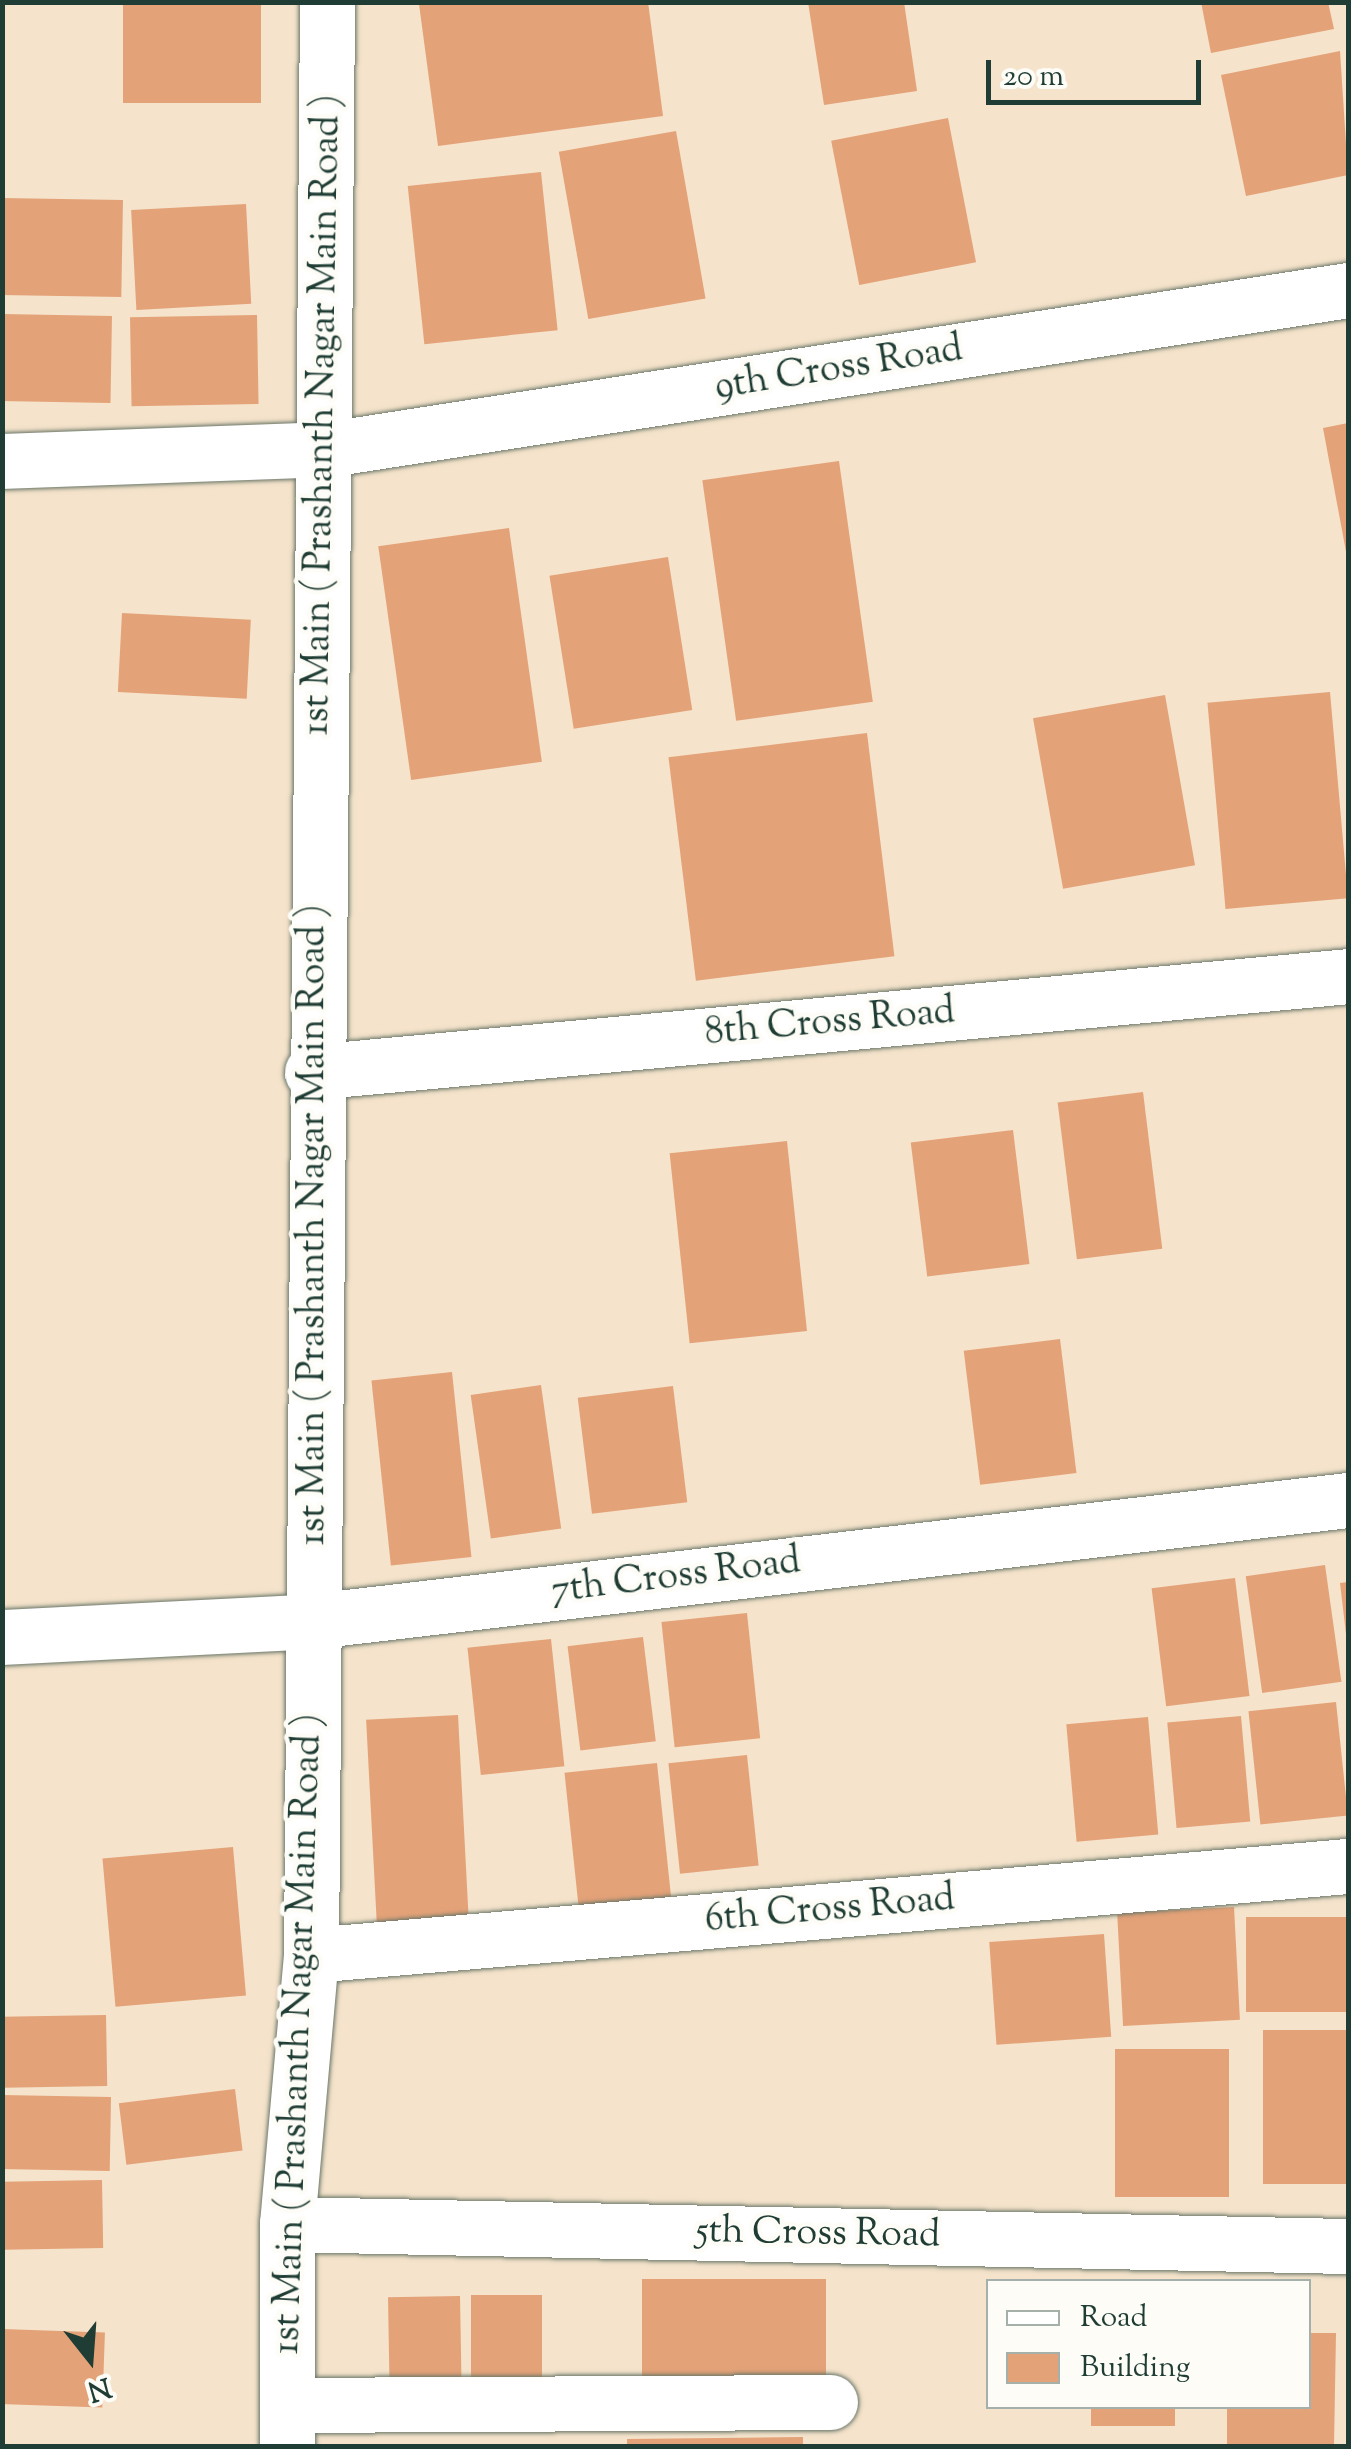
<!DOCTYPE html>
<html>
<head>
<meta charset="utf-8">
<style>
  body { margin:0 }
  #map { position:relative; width:1351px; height:2449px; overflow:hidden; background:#f5e3cb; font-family:"Sorts Mill Goudy",serif }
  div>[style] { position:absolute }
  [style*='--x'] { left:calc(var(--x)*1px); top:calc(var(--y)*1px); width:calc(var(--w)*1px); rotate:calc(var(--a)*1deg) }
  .building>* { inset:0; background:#e4a278; transform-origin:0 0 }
  .roads { filter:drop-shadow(0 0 2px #6a7769) drop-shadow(0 0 2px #6a7769) }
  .minor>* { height:55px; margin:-27.5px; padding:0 27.5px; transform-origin:27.5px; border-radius:27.5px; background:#fff }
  span { translate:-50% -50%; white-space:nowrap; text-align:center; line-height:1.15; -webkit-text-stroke:9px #fdfcf7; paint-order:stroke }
  .street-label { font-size:38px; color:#1f3d34 }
  .frame { position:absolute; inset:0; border:5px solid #1f3d34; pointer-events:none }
  .legend { position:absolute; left:986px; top:2279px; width:325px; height:130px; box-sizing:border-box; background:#fdfcf7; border:2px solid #a4b0a9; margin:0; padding:12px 18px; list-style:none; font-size:30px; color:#1f3d34 }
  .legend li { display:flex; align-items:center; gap:20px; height:50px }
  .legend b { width:50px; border:2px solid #a4b0a9 }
  .north { position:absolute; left:40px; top:2309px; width:100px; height:100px; -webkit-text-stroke:8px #fdfcf7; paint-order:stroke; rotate:163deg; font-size:28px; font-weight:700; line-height:40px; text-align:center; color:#1f3d34 }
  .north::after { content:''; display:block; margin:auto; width:35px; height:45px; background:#1f3d34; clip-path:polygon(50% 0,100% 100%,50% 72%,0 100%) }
  .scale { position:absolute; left:986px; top:60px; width:215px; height:45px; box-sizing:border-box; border:5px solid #1f3d34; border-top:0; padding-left:12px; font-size:30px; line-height:35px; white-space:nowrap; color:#1f3d34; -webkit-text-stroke:8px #fdfcf7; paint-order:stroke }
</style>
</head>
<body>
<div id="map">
  <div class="building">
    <i style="left:123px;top:2px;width:138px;height:101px"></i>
    <i style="clip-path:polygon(648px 2px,663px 116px,438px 146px,419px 4px)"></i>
    <i style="clip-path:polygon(808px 2px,904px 2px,917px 91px,824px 105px)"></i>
    <i style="clip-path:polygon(1201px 2px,1328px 2px,1334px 29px,1211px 53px)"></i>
    <i style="clip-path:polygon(1340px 51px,1348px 175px,1246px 196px,1221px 75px)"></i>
    <i style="left:948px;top:118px;width:147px;height:119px;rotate:79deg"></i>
    <i style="left:676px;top:131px;width:170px;height:119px;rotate:80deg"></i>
    <i style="left:541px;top:172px;width:159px;height:134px;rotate:84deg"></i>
    <i style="left:2px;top:198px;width:121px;height:97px;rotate:1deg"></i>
    <i style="left:246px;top:204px;width:100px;height:115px;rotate:87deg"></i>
    <i style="left:2px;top:314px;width:110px;height:87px;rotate:1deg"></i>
    <i style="left:257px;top:315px;width:89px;height:127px;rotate:89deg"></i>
    <i style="clip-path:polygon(1348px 423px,1348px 557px,1347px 557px,1323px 428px)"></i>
    <i style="left:839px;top:461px;width:243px;height:138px;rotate:82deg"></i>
    <i style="left:509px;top:528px;width:236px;height:132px;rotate:82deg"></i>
    <i style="left:668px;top:557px;width:155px;height:120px;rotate:81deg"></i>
    <i style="left:122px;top:613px;width:129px;height:79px;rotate:3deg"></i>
    <i style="left:1330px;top:692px;width:207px;height:123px;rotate:85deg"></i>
    <i style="left:1165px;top:695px;width:173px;height:134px;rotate:80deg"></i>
    <i style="left:867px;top:733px;width:225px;height:200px;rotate:83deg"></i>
    <i style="left:1143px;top:1092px;width:158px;height:86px;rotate:83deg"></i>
    <i style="left:1013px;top:1130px;width:135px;height:103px;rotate:83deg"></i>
    <i style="left:787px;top:1141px;width:191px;height:118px;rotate:84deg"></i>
    <i style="left:1060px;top:1339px;width:135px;height:97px;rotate:83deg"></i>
    <i style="left:452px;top:1372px;width:186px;height:81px;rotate:84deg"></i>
    <i style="left:541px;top:1385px;width:145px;height:71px;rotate:82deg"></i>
    <i style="left:673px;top:1386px;width:117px;height:96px;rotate:83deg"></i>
    <i style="left:1325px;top:1565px;width:118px;height:80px;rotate:82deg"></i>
    <i style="left:1235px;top:1578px;width:119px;height:84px;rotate:83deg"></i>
    <i style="clip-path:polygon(1348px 1582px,1348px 1633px,1346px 1634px,1340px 1583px)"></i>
    <i style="left:747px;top:1613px;width:126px;height:86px;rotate:84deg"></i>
    <i style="left:643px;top:1637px;width:105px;height:76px;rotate:83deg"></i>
    <i style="left:551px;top:1639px;width:128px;height:84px;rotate:84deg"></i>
    <i style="left:1336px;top:1702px;width:114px;height:88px;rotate:84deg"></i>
    <i style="left:458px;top:1715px;width:207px;height:92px;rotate:87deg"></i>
    <i style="left:1241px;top:1716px;width:106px;height:74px;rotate:85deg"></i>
    <i style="left:1148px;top:1717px;width:118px;height:82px;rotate:85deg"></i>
    <i style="left:747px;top:1755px;width:111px;height:79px;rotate:84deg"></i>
    <i style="left:657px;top:1763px;width:137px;height:93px;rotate:84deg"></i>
    <i style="left:233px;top:1847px;width:149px;height:131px;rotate:85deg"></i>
    <i style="left:1234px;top:1907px;width:113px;height:117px;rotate:87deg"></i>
    <i style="left:1348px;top:1917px;width:95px;height:102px;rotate:90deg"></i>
    <i style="left:1104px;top:1934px;width:103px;height:115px;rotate:86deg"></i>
    <i style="left:106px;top:2015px;width:71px;height:104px;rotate:89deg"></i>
    <i style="left:1263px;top:2030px;width:85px;height:154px"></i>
    <i style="left:1115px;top:2049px;width:114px;height:148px"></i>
    <i style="left:235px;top:2089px;width:62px;height:117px;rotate:83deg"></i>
    <i style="left:111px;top:2097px;width:74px;height:109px;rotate:91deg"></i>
    <i style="left:102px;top:2180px;width:68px;height:99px;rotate:89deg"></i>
    <i style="left:642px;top:2279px;width:184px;height:97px"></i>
    <i style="left:471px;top:2295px;width:71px;height:88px"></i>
    <i style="left:460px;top:2296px;width:90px;height:72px;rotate:89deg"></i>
    <i style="left:2px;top:2329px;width:103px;height:75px;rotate:2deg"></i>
    <i style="clip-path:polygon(1308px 2333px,1336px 2333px,1334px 2446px,1227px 2446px,1227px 2406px,1308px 2406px)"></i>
    <i style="left:1091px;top:2406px;width:84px;height:20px"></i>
    <i style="clip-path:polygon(803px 2437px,803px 2446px,627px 2446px,627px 2439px)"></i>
  </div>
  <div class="roads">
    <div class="minor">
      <i style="--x:2;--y:461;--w:327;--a:-2.1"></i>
      <i style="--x:329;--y:449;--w:1031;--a:-8.87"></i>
      <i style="--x:312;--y:1072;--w:1040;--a:-5.29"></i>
      <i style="--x:2;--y:1637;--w:311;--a:-2.9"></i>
      <i style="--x:313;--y:1621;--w:1042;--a:-6.67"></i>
      <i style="--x:311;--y:1955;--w:1041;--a:-4.91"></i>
      <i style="--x:287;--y:2224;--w:1061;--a:1.19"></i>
      <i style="--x:287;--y:2405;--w:543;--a:-0.32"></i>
      <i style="--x:287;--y:2446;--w:222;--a:-90"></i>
      <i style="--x:287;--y:2224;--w:270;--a:-84.9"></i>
      <i style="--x:311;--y:1955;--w:1953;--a:-89.53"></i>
    </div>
  </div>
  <div class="street-label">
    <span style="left:839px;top:370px;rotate:-9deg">9th Cross Road</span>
    <span style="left:324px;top:415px;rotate:-89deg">1st Main ( Prashanth Nagar Main Road )</span>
    <span style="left:830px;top:1024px;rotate:-5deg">8th Cross Road</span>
    <span style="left:315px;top:1225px;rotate:-90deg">1st Main ( Prashanth Nagar Main Road )</span>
    <span style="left:676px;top:1578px;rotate:-7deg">7th Cross Road</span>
    <span style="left:830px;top:1911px;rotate:-5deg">6th Cross Road</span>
    <span style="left:300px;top:2034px;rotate:-88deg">1st Main ( Prashanth Nagar Main Road )</span>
    <span style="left:818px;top:2235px;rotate:1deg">5th Cross Road</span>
  </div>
  <div class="frame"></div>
  <ul class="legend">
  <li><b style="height:12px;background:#fff"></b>Road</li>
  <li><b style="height:28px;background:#e4a278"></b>Building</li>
  </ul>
  <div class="north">N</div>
  <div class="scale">20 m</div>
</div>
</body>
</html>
